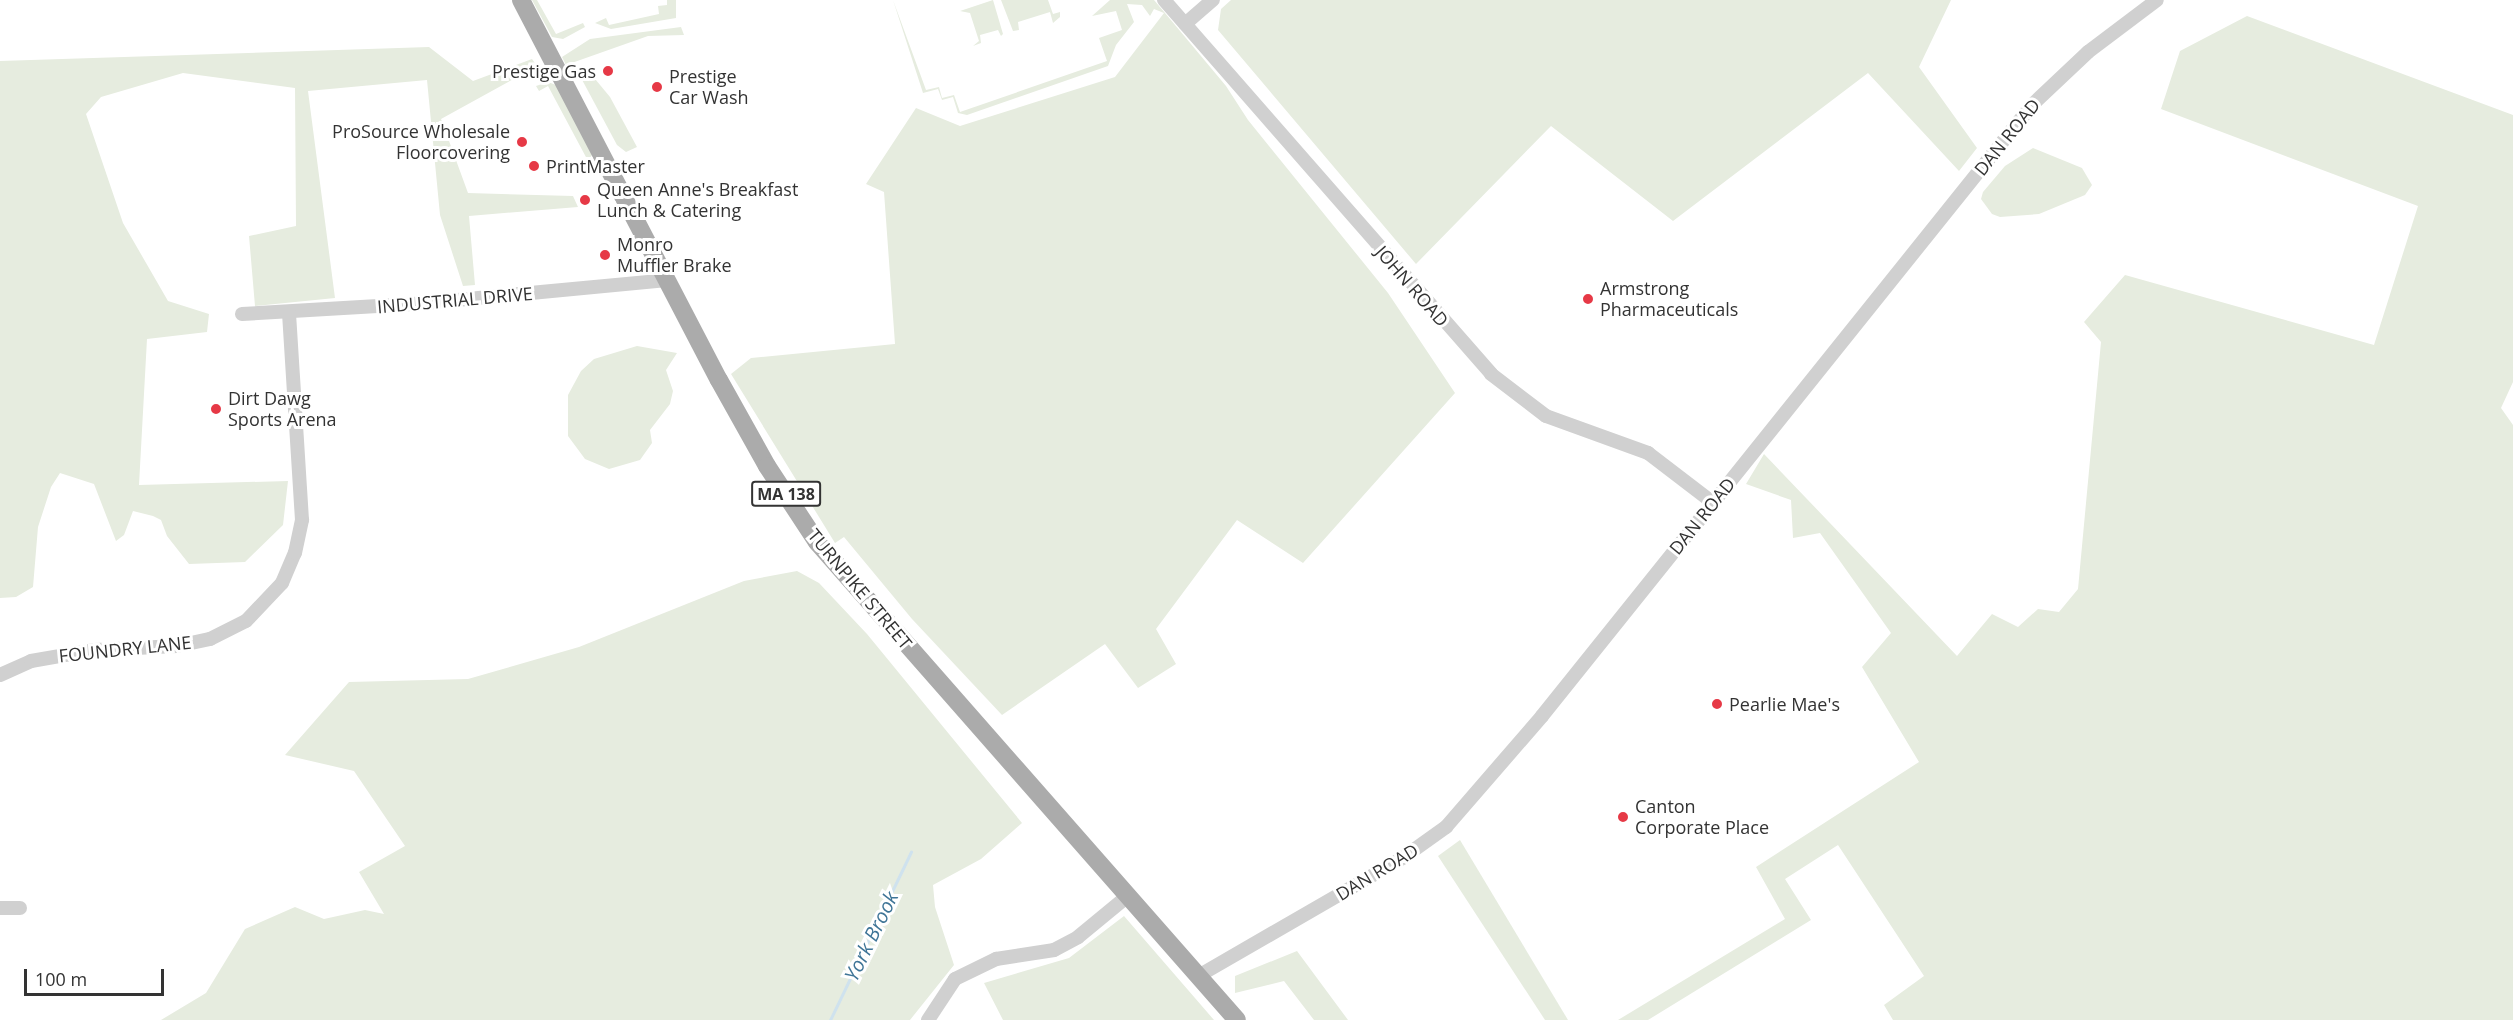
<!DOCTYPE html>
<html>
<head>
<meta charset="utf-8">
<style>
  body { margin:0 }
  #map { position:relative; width:2513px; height:1020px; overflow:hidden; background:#fff; font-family:"Open Sans",sans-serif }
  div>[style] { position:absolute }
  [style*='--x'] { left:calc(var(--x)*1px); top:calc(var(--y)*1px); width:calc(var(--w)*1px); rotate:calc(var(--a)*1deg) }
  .green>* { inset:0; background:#e6ecdf }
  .stream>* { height:3px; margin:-1.5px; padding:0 1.5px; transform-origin:1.5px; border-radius:1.5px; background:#cfe2ee }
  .minor>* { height:14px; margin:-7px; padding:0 7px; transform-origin:7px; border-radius:7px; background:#d0d0d0 }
  .major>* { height:18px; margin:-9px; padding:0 9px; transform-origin:9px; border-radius:9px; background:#ababab }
  .dots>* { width:16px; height:16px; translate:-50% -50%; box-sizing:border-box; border:3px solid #fff; border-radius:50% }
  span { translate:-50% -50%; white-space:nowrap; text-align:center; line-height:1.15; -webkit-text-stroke:6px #fff; paint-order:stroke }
  .shield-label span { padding:2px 4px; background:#fff; border:2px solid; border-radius:4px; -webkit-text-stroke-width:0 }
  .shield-label { font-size:16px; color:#333; font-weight:700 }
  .poi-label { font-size:18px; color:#333 }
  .right { translate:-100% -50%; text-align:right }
  .left { translate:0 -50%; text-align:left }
  .street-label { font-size:18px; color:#333 }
  .water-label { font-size:20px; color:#3f7597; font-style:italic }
  .scale { position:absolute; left:24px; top:969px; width:140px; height:27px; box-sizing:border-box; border:3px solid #333; border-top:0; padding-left:8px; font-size:18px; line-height:21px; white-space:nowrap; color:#333; -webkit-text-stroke:4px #fff; paint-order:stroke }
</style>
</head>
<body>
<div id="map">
  <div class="green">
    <i style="clip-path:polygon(532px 0,537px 0,556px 34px,583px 23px,585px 27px,563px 39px,552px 37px)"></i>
    <i style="clip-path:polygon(667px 0,676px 0,676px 18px,611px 29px,595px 23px,606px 18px,609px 25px,659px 14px,658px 6px,667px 5px)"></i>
    <i style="clip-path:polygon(893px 0,926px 90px,939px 87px,942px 98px,954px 95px,960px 112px,1107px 61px,1099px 38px,1122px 30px,1116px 11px,1092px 16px,1110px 0,1154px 0,1165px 13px,1226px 86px,1248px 120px,1388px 293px,1455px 393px,1303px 563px,1237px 520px,1156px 629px,1176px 664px,1138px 688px,1105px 644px,1002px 715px,912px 619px,844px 537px,835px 543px,731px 374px,751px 358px,895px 344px,884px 192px,866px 184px,916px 108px,960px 126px,1115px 77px,1164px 13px,1154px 9px,1150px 16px,1142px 5px,1127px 4px,1134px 22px,1116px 45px,1108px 66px,967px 115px,958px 113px,953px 97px,942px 100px,938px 89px,923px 93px)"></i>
    <i style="clip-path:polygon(993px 0,1003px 34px,1001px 36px,998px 30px,980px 35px,981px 43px,973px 46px,979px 41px,970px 13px,960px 11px)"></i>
    <i style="clip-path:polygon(1001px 0,1048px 0,1053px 14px,1060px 12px,1060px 17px,1053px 23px,1050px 12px,1018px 22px,1019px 30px,1013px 31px)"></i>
    <i style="clip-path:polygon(1231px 0,1951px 0,1919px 67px,1977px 148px,1959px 171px,1868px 73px,1673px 221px,1551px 126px,1416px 264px,1218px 30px,1221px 9px)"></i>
    <i style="clip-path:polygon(2247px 16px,2513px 115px,2513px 382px,2501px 408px,2513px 425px,2513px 1020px,1893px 1020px,1884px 1005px,1924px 976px,1838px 845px,1785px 879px,1811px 920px,1648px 1020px,1618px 1020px,1785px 919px,1756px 867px,1919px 762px,1862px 667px,1891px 633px,1820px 533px,1793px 538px,1791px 500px,1746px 484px,1764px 454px,1957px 656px,1992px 614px,2018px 627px,2038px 609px,2059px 612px,2078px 589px,2101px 342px,2084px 322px,2125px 275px,2374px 345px,2418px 206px,2161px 109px,2180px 51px)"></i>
    <i style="clip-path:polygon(681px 27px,684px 35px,648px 36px,566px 65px,562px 57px,590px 39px)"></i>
    <i style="clip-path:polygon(429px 47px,473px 81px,532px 59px,537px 66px,441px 119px,468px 193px,573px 196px,578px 207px,469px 216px,475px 285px,463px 286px,440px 215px,427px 80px,308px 91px,335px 298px,255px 306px,249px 236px,296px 226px,295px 88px,183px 73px,101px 97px,86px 114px,123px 223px,168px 301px,209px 314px,207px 332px,147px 339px,139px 485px,288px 481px,283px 525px,245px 562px,189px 564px,167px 536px,161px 520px,153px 516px,133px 511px,124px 535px,116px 541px,94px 484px,60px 473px,51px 487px,38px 527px,33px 587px,16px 597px,0 598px,0 61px)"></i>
    <i style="clip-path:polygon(586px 68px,610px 97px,637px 147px,626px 152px,617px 145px,580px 76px,580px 70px)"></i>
    <i style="clip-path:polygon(548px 82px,556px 85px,592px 155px,583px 167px,580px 163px,587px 159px,548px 86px,539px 91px,536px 86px)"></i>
    <i style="clip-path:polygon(2033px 148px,2082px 168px,2092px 185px,2085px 195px,2039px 214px,2000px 217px,1992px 214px,1981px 199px,1983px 192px,2005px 166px)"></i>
    <i style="clip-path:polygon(637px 346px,677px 353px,666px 370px,673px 391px,670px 404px,650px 430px,652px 443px,640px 460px,609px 469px,585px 459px,568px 436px,568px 395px,581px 371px,594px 359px)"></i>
    <i style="clip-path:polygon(797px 571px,819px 583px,867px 634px,1022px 823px,981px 859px,933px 885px,935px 907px,954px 965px,910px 1020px,161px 1020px,206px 993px,245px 929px,295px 907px,324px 919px,365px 910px,384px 914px,359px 872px,405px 846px,354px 771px,285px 755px,349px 682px,468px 679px,579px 647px,744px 581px)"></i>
    <i style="clip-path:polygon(1460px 840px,1568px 1020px,1545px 1020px,1438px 856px)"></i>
    <i style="clip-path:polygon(1124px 916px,1214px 1020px,1003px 1020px,984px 983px,1069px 958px)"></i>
    <i style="clip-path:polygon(1297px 951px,1348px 1020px,1314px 1020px,1284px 981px,1235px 993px,1235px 976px)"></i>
  </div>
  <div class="stream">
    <i style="--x:830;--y:1020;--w:187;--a:-64.3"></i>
  </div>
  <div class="minor">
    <i style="--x:1164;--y:0;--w:497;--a:48.8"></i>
    <i style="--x:1491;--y:374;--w:69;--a:37.4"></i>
    <i style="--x:1546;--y:416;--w:109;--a:19.9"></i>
    <i style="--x:1648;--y:453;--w:81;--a:37.4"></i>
    <i style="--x:1185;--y:24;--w:37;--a:-41"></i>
    <i style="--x:242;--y:314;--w:183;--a:-3.4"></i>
    <i style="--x:425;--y:303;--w:243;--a:-5.4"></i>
    <i style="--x:0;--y:675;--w:34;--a:-24"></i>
    <i style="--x:31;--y:661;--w:65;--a:-9.8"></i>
    <i style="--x:95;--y:650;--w:82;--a:-2.8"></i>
    <i style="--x:177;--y:646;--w:34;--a:-12"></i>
    <i style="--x:210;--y:639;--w:40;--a:-26.6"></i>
    <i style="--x:246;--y:621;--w:52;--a:-46.5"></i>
    <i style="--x:282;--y:583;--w:33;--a:-67"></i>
    <i style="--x:295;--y:553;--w:34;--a:-78"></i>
    <i style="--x:302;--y:520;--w:208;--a:-93.6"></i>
    <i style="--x:0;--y:908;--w:20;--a:0"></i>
    <i style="--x:1200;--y:975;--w:236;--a:-30"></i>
    <i style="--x:1404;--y:857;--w:52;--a:-35.5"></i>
    <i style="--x:1446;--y:827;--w:147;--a:-49.1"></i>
    <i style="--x:1542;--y:716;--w:783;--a:-51.27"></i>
    <i style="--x:2032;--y:105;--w:77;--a:-43.4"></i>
    <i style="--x:2088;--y:52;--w:86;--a:-37"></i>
    <i style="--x:928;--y:1020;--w:49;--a:-56.6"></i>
    <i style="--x:955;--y:979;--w:46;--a:-26"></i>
    <i style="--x:996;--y:959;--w:59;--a:-8.8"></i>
    <i style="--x:1054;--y:950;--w:27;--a:-28"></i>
    <i style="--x:1078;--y:937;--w:66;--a:-39.5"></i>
  </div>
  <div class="major">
    <i style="--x:521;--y:0;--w:428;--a:62.5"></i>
    <i style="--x:719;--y:380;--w:98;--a:60.8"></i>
    <i style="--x:767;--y:466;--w:91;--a:56.7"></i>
    <i style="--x:817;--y:542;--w:636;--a:48.7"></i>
  </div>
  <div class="dots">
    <i style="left:608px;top:71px;background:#e63946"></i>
    <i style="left:657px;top:87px;background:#e63946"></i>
    <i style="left:522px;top:142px;background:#e63946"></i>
    <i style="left:534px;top:166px;background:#e63946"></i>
    <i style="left:585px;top:200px;background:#e63946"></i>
    <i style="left:605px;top:255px;background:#e63946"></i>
    <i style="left:1588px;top:299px;background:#e63946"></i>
    <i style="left:216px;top:409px;background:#e63946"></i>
    <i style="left:1717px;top:704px;background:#e63946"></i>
    <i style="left:1623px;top:817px;background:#e63946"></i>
  </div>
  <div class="shield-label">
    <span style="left:786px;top:494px">MA 138</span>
  </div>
  <div class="poi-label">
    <span class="right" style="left:596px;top:71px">Prestige Gas</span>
    <span class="left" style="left:669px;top:87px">Prestige<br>Car Wash</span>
    <span class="right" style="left:510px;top:142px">ProSource Wholesale<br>Floorcovering</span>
    <span class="left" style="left:546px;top:166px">PrintMaster</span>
    <span class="left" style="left:597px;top:200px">Queen Anne's Breakfast<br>Lunch &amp; Catering</span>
    <span class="left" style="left:617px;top:255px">Monro<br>Muffler Brake</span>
    <span class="left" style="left:1600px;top:299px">Armstrong<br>Pharmaceuticals</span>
    <span class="left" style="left:228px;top:409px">Dirt Dawg<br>Sports Arena</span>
    <span class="left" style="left:1729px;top:704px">Pearlie Mae's</span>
    <span class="left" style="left:1635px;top:817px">Canton<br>Corporate Place</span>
  </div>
  <div class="street-label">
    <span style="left:2007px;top:137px;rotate:-51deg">DAN ROAD</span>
    <span style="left:1412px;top:286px;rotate:49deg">JOHN ROAD</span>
    <span style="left:455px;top:300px;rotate:-5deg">INDUSTRIAL DRIVE</span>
    <span style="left:1702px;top:516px;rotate:-51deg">DAN ROAD</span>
    <span style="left:860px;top:589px;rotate:50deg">TURNPIKE STREET</span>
    <span style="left:125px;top:649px;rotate:-6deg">FOUNDRY LANE</span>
    <span style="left:1377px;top:872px;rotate:-31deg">DAN ROAD</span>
  </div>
  <div class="water-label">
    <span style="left:871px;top:936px;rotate:-64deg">York Brook</span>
  </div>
  <div class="scale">100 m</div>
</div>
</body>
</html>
